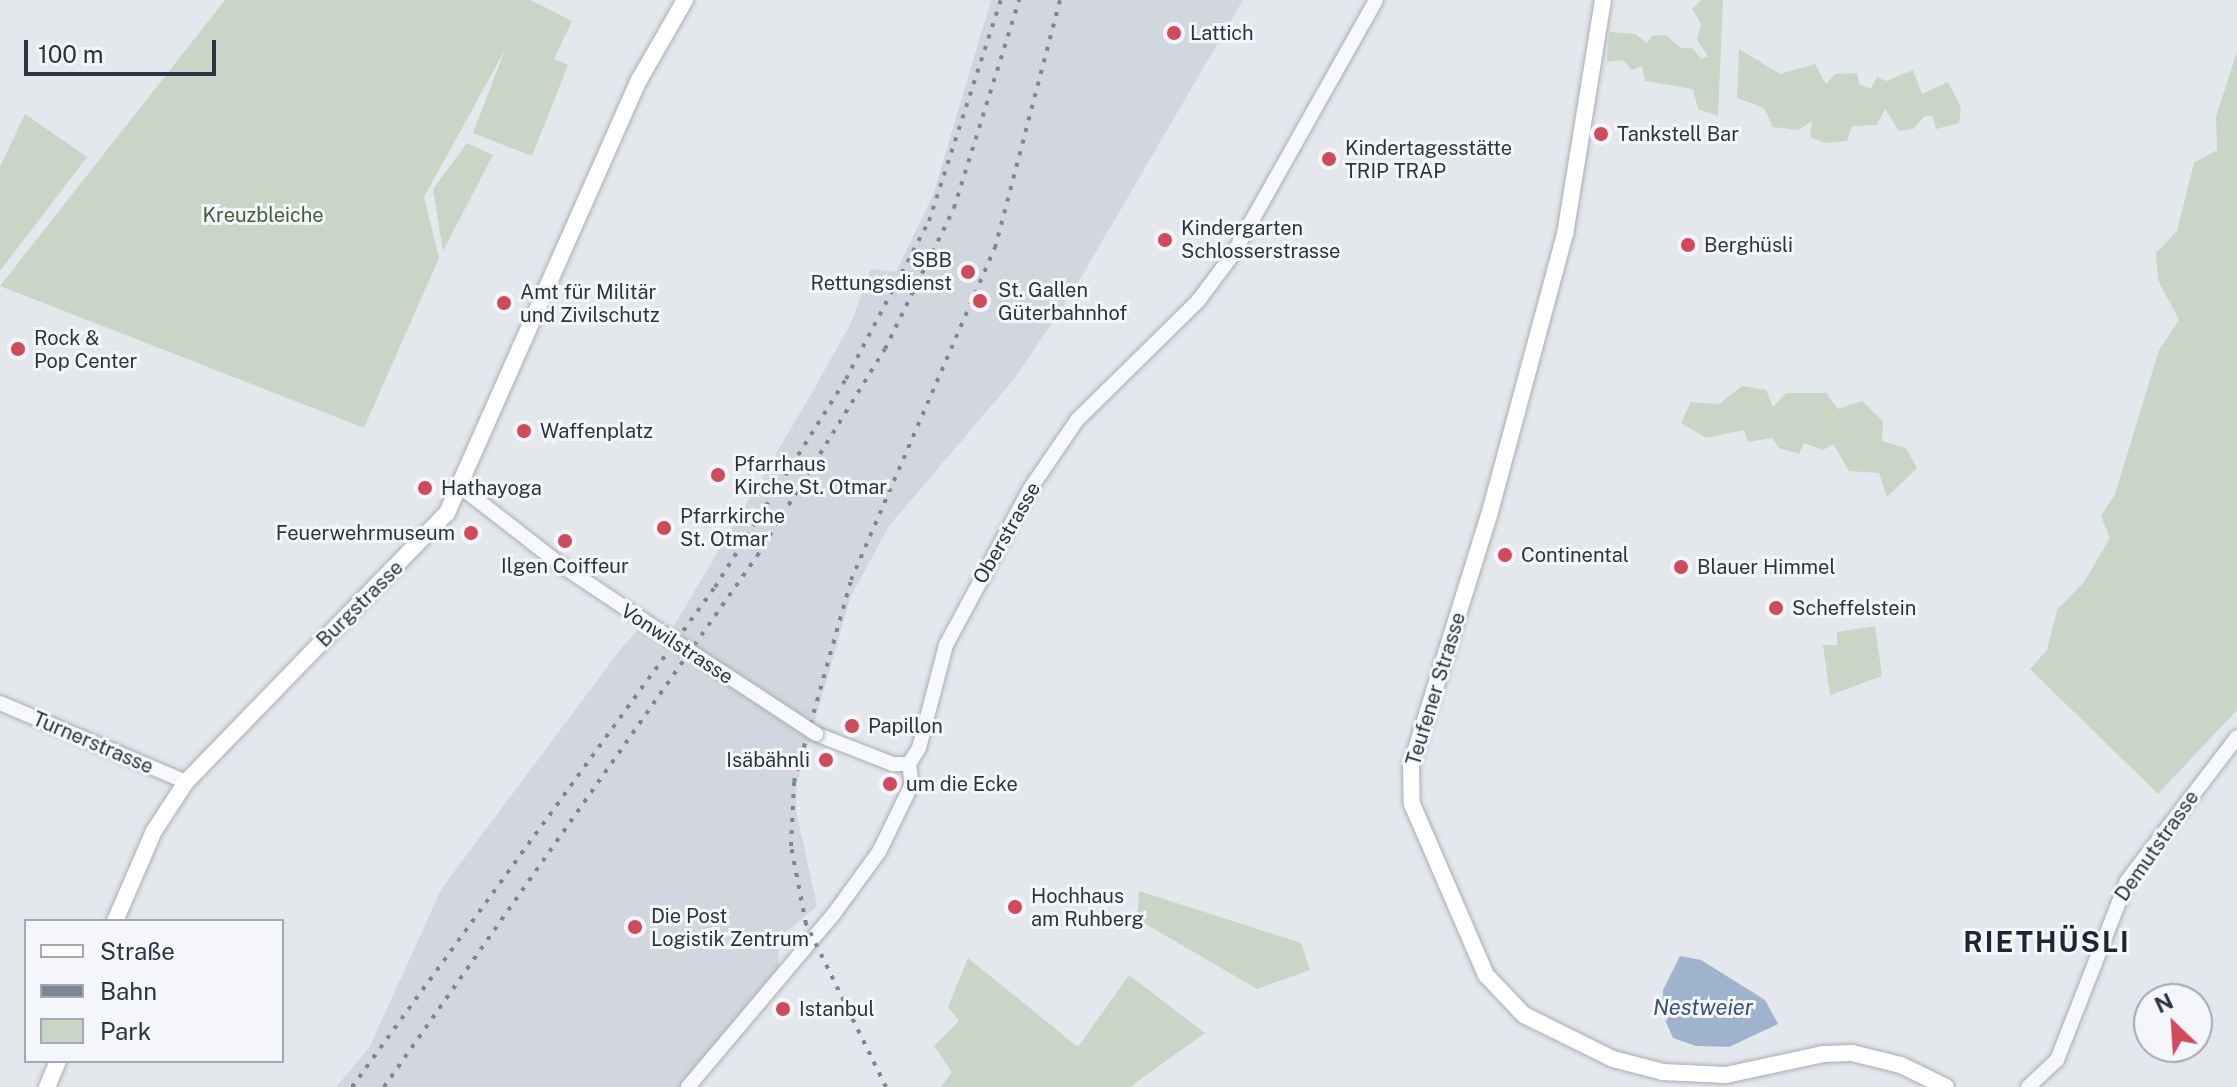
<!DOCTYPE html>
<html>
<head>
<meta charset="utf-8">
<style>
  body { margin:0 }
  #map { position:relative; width:2237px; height:1087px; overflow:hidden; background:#e4e7ec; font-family:"Public Sans",sans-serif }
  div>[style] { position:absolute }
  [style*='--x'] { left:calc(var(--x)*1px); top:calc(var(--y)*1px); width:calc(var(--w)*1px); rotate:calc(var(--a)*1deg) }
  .built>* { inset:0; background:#d2d6de }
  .green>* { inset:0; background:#c9d6c5 }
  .water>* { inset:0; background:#9fb4cc }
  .roads { filter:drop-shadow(0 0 2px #a9aeb7) drop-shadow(0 0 2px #a9aeb7) }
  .tertiary>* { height:14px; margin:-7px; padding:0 7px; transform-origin:7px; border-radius:7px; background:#f7f8fa }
  .secondary>* { height:16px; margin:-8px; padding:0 8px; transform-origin:8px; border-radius:8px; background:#fff }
  .rail>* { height:4px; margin-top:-2px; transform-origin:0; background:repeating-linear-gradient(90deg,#7d8696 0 4px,transparent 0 12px) }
  .bridges { filter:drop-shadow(0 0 2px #a9aeb7) drop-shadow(0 0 2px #a9aeb7) }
  .tertiary-bridge>* { height:14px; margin:-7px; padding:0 7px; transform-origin:7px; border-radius:7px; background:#f7f8fa }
  .dots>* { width:22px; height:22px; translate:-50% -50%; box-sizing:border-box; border:4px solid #f4f6f9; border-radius:50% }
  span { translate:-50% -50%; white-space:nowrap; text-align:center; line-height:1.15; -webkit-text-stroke:6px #f4f6f9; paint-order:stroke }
  .poi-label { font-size:20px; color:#2b3445 }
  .left { translate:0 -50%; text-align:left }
  .right { translate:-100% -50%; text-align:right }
  .park-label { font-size:20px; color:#3f6138 }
  .street-label { font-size:20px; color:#2b3445 }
  .water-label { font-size:22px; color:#34527a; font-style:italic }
  .district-label { font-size:28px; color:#1d2536; font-weight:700; letter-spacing:2px }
  .legend { position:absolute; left:24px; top:919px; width:260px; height:144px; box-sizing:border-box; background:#f4f6f9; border:2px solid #a4a8b1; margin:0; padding:10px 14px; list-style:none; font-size:24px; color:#2b3445 }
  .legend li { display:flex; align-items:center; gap:16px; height:40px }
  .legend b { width:40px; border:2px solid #a4a8b1 }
  .north { position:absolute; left:2133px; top:983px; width:80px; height:80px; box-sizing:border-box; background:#f4f6f9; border:2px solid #a4a8b1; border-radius:50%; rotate:335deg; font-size:22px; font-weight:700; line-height:32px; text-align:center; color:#2b3445 }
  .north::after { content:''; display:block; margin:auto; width:28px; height:36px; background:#d1495b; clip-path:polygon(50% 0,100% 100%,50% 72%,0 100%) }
  .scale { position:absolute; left:24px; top:40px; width:192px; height:36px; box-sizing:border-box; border:4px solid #2b3445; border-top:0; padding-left:10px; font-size:24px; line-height:28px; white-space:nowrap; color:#2b3445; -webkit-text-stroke:6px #f4f6f9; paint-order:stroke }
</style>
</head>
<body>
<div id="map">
  <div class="built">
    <i style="clip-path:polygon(991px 0,1243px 0,1069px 298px,1015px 378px,889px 526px,851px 596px,797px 783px,796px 810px,817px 906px,778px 939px,779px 979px,688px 1087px,336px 1087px,369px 1048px,442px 888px,623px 646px,644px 624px,668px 636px,810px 396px,851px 323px,871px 269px,896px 272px,933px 195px)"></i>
  </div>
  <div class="green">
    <i style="clip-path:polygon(225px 0,531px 0,572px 21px,554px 59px,568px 65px,532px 156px,473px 133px,505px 50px,424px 197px,439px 258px,364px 428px,0 286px)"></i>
    <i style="clip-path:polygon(1701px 0,1723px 0,1718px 116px,1698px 109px,1693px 89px,1645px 81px,1642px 66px,1632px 70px,1623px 60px,1607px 62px,1609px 32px,1635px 34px,1647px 43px,1652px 36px,1666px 35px,1681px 48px,1692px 48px,1701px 59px,1708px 56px,1697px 40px,1701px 24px,1692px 9px)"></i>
    <i style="clip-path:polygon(1739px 49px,1780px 74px,1815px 64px,1826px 84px,1835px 74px,1857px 73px,1859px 84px,1871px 89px,1877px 77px,1886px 81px,1913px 70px,1922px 94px,1948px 82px,1961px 108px,1959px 123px,1936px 129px,1932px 116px,1925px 116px,1913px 129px,1899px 131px,1885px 109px,1877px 125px,1852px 126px,1847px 141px,1826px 143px,1810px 137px,1812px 121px,1799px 130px,1773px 127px,1764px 108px,1737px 98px)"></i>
    <i style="clip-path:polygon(2237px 51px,2237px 710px,2158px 794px,2030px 669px,2047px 650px,2057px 610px,2084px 582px,2110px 538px,2101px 516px,2115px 494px,2159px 350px,2179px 320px,2158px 280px,2156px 253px,2177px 231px,2194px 163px,2217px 150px,2216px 117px)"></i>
    <i style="clip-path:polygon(25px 114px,87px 157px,0 271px,0 167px)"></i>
    <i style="clip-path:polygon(467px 143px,493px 155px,443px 251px,433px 189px)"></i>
    <i style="clip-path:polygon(1742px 386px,1766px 390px,1773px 407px,1786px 393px,1826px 393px,1838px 409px,1862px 401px,1883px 421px,1882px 441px,1906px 448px,1917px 468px,1887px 497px,1879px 473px,1849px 471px,1833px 444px,1823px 450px,1804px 443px,1799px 454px,1779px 448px,1772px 438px,1748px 442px,1744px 430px,1706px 438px,1681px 423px,1691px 402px,1719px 404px)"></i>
    <i style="clip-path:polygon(1875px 626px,1882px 676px,1830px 695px,1823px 645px,1837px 645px,1837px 632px)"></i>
    <i style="clip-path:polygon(1139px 891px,1301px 943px,1310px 970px,1257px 989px,1137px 919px)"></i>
    <i style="clip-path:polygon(968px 958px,1078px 1047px,1129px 975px,1205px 1033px,1130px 1087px,941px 1087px,952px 1072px,934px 1046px,959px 1021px,948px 1007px)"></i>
  </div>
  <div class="water">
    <i style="clip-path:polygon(1680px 956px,1701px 960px,1765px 1000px,1778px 1024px,1729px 1047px,1696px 1046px,1673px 1038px,1662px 1013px,1663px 990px)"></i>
  </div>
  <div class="roads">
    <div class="tertiary">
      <i style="--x:462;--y:488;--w:125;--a:37.9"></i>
      <i style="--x:561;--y:565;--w:131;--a:33.8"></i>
      <i style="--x:0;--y:703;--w:202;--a:23"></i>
      <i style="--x:816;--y:734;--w:83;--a:21.3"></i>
      <i style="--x:893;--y:764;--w:16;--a:0"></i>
      <i style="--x:909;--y:764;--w:19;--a:-58"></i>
      <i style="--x:919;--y:748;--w:106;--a:-75.3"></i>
      <i style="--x:946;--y:645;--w:177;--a:-61.7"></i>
      <i style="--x:1030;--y:489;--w:83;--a:-55.7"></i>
      <i style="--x:1077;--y:420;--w:170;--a:-44.5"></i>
      <i style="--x:1198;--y:301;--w:59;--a:-53.3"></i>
      <i style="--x:1233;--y:254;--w:291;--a:-60.6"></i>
      <i style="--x:688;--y:1087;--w:225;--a:-49.9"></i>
      <i style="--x:833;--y:915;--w:78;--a:-53.9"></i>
      <i style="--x:879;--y:852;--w:76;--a:-64.1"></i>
      <i style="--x:912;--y:784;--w:20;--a:-99"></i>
      <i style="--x:2028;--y:1087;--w:40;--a:-43"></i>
      <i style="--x:2057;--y:1060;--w:192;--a:-68.6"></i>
      <i style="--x:2127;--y:881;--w:181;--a:-52.6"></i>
    </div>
    <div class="secondary">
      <i style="--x:1603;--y:0;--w:237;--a:99.2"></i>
      <i style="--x:1565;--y:234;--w:291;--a:105.1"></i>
      <i style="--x:1489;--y:515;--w:262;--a:107.3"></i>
      <i style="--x:1411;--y:765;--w:39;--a:89"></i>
      <i style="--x:1412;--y:804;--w:186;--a:66.6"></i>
      <i style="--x:1486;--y:975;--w:55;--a:46.5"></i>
      <i style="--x:1524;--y:1015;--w:99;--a:26.3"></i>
      <i style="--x:1613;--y:1059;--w:52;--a:14.6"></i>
      <i style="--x:1663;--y:1072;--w:63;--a:2.7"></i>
      <i style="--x:1726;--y:1075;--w:99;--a:-12.2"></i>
      <i style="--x:1823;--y:1054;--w:29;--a:-2"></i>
      <i style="--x:1852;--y:1053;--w:50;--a:13.8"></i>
      <i style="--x:1901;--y:1065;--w:50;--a:26.1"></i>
      <i style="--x:115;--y:921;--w:98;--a:-66.6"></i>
      <i style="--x:154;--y:831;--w:59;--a:-56.9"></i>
      <i style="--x:186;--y:782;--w:375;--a:-45.9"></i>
      <i style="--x:447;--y:513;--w:474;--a:-66.1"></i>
      <i style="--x:639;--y:80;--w:92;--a:-60.1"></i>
      <i style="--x:47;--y:1087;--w:28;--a:-67"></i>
    </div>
  </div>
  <div class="rail">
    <i style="--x:352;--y:1087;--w:618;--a:-54.02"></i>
    <i style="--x:715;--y:587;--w:246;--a:-57.8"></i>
    <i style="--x:846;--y:379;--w:178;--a:-62.3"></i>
    <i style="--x:929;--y:221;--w:232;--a:-72"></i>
    <i style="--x:384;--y:1087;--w:649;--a:-54.91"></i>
    <i style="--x:757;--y:556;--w:243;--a:-58.3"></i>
    <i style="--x:885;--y:349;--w:157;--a:-63.9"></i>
    <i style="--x:954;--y:208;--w:218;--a:-72.6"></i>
    <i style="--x:886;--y:1087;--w:182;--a:-116.1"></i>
    <i style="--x:806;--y:924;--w:79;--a:-100.9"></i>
    <i style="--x:791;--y:846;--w:64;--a:-87.3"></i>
    <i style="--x:794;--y:782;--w:210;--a:-74.2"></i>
    <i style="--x:851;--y:580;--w:362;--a:-66.6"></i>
    <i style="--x:995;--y:248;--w:256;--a:-75.3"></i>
  </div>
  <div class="bridges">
    <div class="tertiary-bridge">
      <i style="--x:670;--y:638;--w:175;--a:33.3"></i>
    </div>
  </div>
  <div class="dots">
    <i style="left:1174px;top:33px;background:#d1495b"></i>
    <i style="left:1601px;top:134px;background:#d1495b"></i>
    <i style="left:1329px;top:159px;background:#d1495b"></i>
    <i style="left:1165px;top:240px;background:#d1495b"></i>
    <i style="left:1688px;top:245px;background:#d1495b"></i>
    <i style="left:968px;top:272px;background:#d1495b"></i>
    <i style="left:980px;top:301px;background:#d1495b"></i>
    <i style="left:504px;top:303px;background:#d1495b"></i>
    <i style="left:18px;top:349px;background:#d1495b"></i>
    <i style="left:524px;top:431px;background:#d1495b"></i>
    <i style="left:718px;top:475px;background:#d1495b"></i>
    <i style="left:425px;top:488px;background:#d1495b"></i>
    <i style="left:664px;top:528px;background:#d1495b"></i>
    <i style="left:471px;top:533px;background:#d1495b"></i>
    <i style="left:565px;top:541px;background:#d1495b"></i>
    <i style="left:1505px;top:555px;background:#d1495b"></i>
    <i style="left:1681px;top:567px;background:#d1495b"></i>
    <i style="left:1776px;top:608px;background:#d1495b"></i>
    <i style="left:852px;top:726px;background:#d1495b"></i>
    <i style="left:826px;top:760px;background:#d1495b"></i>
    <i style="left:890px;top:784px;background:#d1495b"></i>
    <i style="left:1015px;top:907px;background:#d1495b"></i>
    <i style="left:635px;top:927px;background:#d1495b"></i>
    <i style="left:783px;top:1009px;background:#d1495b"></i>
  </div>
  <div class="poi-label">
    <span class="left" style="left:1190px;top:33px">Lattich</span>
    <span class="left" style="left:1617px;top:134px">Tankstell Bar</span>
    <span class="left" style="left:1345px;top:160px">Kindertagesstätte<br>TRIP TRAP</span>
    <span class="left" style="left:1181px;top:240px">Kindergarten<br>Schlosserstrasse</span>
    <span class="left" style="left:1704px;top:245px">Berghüsli</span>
    <span class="right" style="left:952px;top:272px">SBB<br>Rettungsdienst</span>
    <span class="left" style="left:998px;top:302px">St. Gallen<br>Güterbahnhof</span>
    <span class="left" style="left:520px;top:304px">Amt für Militär<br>und Zivilschutz</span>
    <span class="left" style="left:34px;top:350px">Rock &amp;<br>Pop Center</span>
    <span class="left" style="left:540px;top:431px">Waffenplatz</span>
    <span class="left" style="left:734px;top:476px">Pfarrhaus<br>Kirche St. Otmar</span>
    <span class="left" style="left:441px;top:488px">Hathayoga</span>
    <span class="left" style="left:680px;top:528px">Pfarrkirche<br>St. Otmar</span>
    <span class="right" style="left:455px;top:533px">Feuerwehrmuseum</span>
    <span class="left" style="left:1521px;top:555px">Continental</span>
    <span style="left:565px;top:566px">Ilgen Coiffeur</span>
    <span class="left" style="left:1697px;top:567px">Blauer Himmel</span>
    <span class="left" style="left:1792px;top:608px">Scheffelstein</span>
    <span class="left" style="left:868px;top:726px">Papillon</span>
    <span class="right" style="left:810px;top:760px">Isäbähnli</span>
    <span class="left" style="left:906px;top:784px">um die Ecke</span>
    <span class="left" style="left:1031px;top:908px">Hochhaus<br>am Ruhberg</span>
    <span class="left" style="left:651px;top:928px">Die Post<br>Logistik Zentrum</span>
    <span class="left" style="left:799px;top:1009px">Istanbul</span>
  </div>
  <div class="park-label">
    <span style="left:263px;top:215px">Kreuzbleiche</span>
  </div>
  <div class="street-label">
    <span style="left:1007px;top:533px;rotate:-60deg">Oberstrasse</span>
    <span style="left:360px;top:604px;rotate:-45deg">Burgstrasse</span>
    <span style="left:677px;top:644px;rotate:33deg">Vonwilstrasse</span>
    <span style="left:1436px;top:689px;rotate:-73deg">Teufener Strasse</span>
    <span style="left:93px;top:743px;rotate:23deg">Turnerstrasse</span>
    <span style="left:2157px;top:846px;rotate:-55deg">Demutstrasse</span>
  </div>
  <div class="water-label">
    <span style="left:1703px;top:1008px">Nestweier</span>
  </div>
  <div class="district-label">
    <span style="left:2047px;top:942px">RIETHÜSLI</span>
  </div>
  <ul class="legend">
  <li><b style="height:10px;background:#fff"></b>Straße</li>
  <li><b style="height:10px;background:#7d8696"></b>Bahn</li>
  <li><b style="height:22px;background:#c9d6c5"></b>Park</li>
  </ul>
  <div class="north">N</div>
  <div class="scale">100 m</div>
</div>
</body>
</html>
